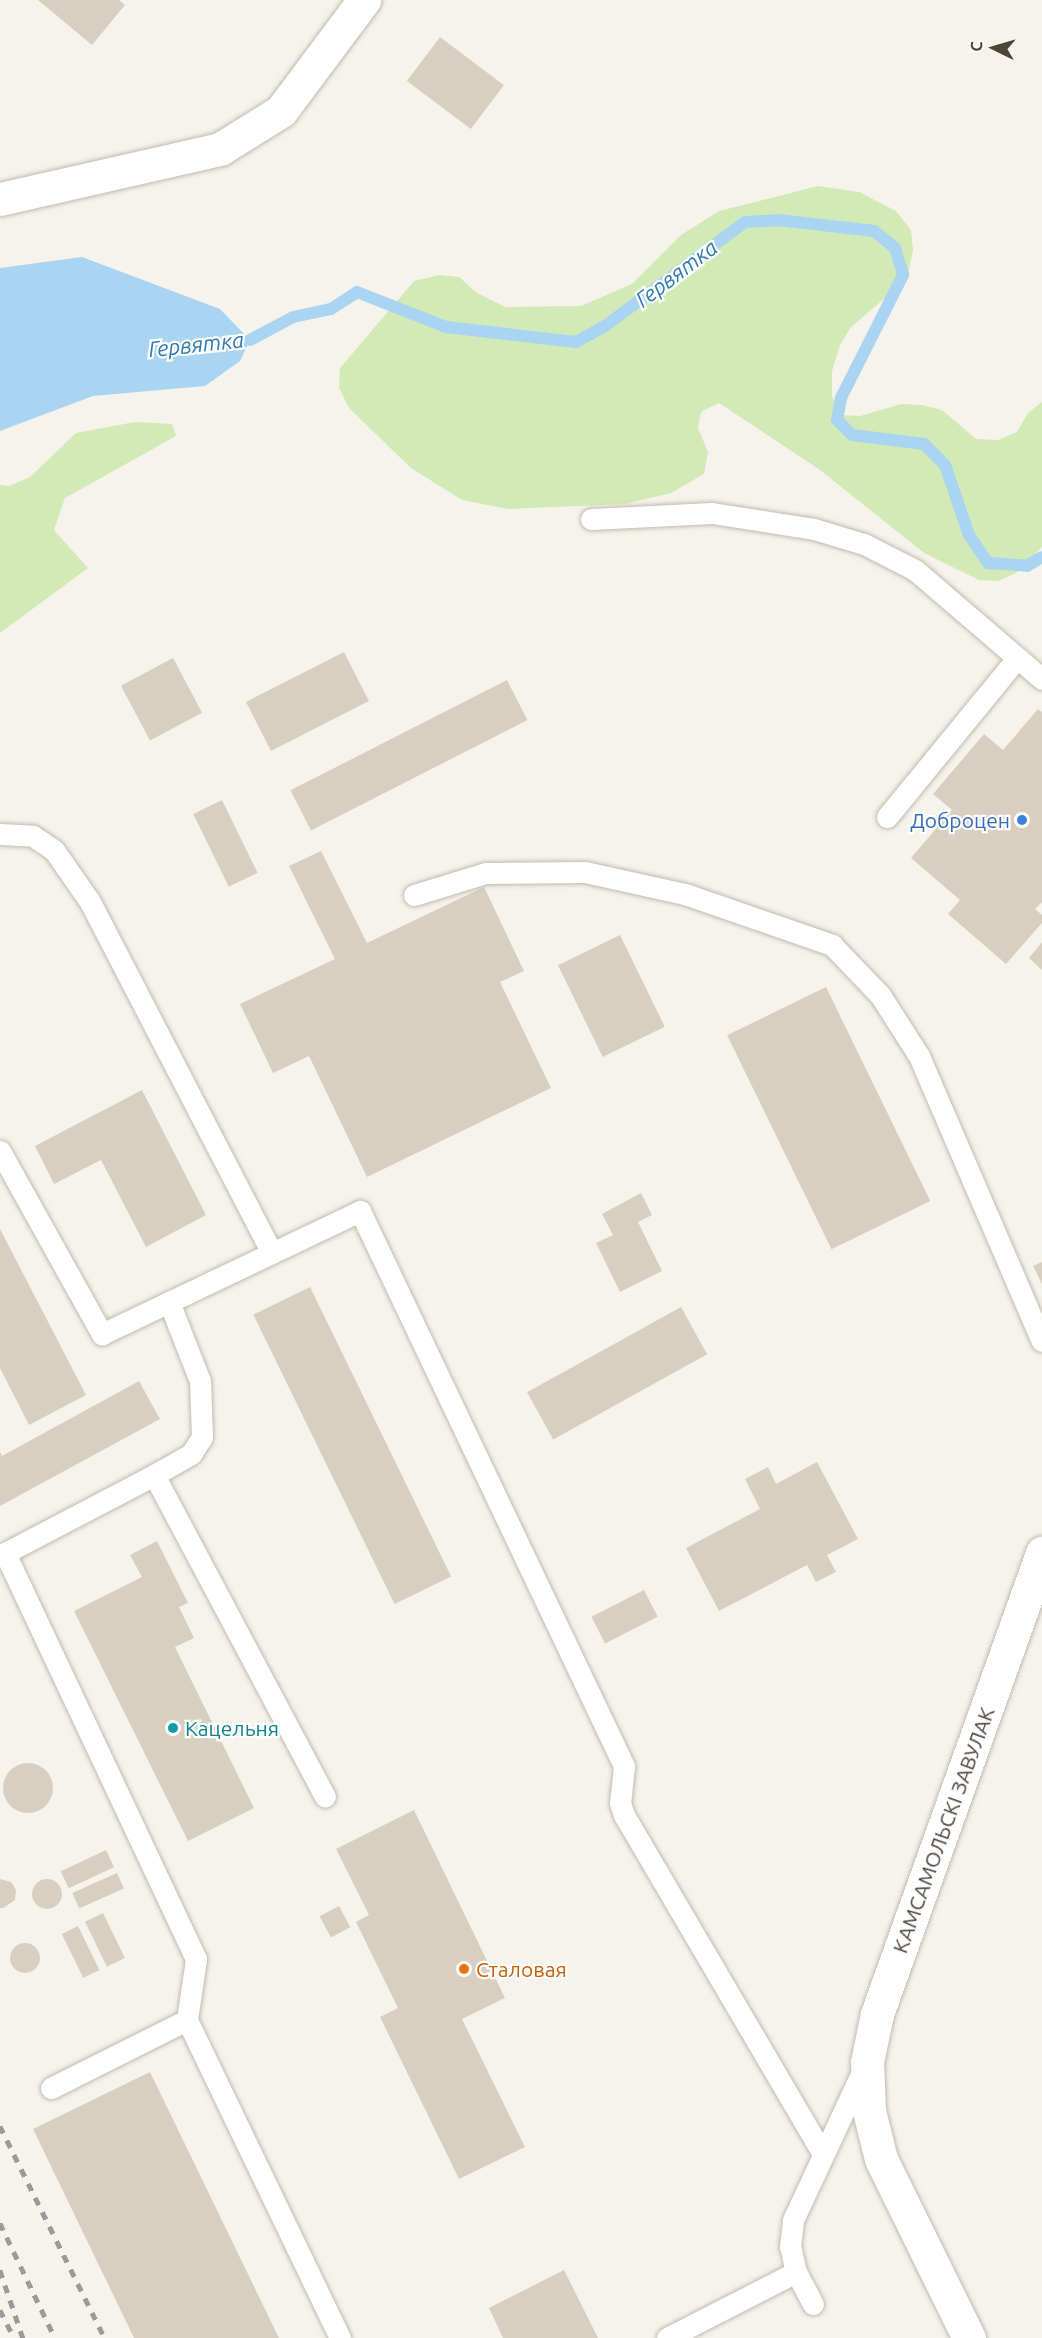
<!DOCTYPE html>
<html>
<head>
<meta charset="utf-8">
<style>
  body { margin:0 }
  #map { position:relative; width:1042px; height:2338px; overflow:hidden; background:#f6f3ec; font-family:Ubuntu,sans-serif }
  div>[style] { position:absolute }
  [style*='--x'] { left:calc(var(--x)*1px); top:calc(var(--y)*1px); width:calc(var(--w)*1px); rotate:calc(var(--a)*1deg) }
  .green>* { inset:0; background:#d2eab5 }
  .water>* { inset:0; background:#a9d4f2 }
  .stream>* { height:12px; margin:-6px; padding:0 6px; transform-origin:6px; border-radius:6px; background:#a9d4f2 }
  .building>* { inset:0; background:#d8cfc1; transform-origin:0 0 }
  .round { border-radius:50% }
  .roads { filter:drop-shadow(0 0 2px #c2bbae) drop-shadow(0 0 2px #c2bbae) }
  .service>* { height:21px; margin:-10.5px; padding:0 10.5px; transform-origin:10.5px; border-radius:10.5px; background:#fff }
  .minor>* { height:33px; margin:-16.5px; padding:0 16.5px; transform-origin:16.5px; border-radius:16.5px; background:#fff }
  .tertiary>* { height:33px; margin:-16.5px; padding:0 16.5px; transform-origin:16.5px; border-radius:16.5px; background:#fff }
  .rail>* { height:4.5px; margin-top:-2.25px; transform-origin:0; background:repeating-linear-gradient(90deg,#9a9a9a 0 8px,transparent 0 16px) }
  .dots>* { width:16px; height:16px; translate:-50% -50%; box-sizing:border-box; border:3px solid #fff; border-radius:50% }
  span { translate:-50% -50%; white-space:nowrap; text-align:center; line-height:1.15; -webkit-text-stroke:4.5px #fff; paint-order:stroke }
  .shop-label { font-size:21px; color:#366cbe }
  .right { translate:-100% -50%; text-align:right }
  .culture-label { font-size:21px; color:#0d838f }
  .left { translate:0 -50%; text-align:left }
  .street-label { font-size:21px; color:#4b4439 }
  .food-label { font-size:21px; color:#c56008 }
  .water-label { font-size:22px; color:#2e7ab2; font-style:italic }
  .north { position:absolute; left:964px; top:18px; width:60px; height:60px; -webkit-text-stroke:4px #fff; paint-order:stroke; rotate:275deg; font-size:16px; font-weight:700; line-height:24px; text-align:center; color:#4b4439 }
  .north::after { content:''; display:block; margin:auto; width:21px; height:27px; background:#4b4439; clip-path:polygon(50% 0,100% 100%,50% 72%,0 100%) }
</style>
</head>
<body>
<div id="map">
  <div class="green">
    <i style="clip-path:polygon(818px 186px,859px 192px,896px 211px,911px 230px,913px 250px,909px 270px,899px 286px,851px 327px,840px 345px,832px 371px,832px 396px,840px 415px,860px 416px,901px 404px,922px 405px,942px 410px,976px 439px,998px 440px,1017px 432px,1028px 413px,1042px 402px,1042px 547px,1016px 573px,998px 581px,979px 580px,924px 553px,820px 470px,719px 403px,701px 412px,698px 428px,708px 452px,704px 474px,671px 493px,625px 504px,508px 509px,462px 500px,411px 468px,349px 408px,339px 388px,340px 368px,414px 281px,439px 275px,459px 277px,477px 293px,505px 307px,581px 306px,632px 284px,681px 235px,719px 211px)"></i>
    <i style="clip-path:polygon(135px 422px,172px 424px,176px 436px,65px 498px,54px 530px,88px 568px,0 633px,0 485px,9px 486px,30px 477px,76px 433px)"></i>
  </div>
  <div class="water">
    <i style="clip-path:polygon(82px 257px,220px 309px,250px 340px,240px 361px,205px 386px,93px 396px,0 431px,0 268px)"></i>
  </div>
  <div class="stream">
    <i style="--x:250;--y:340;--w:49;--a:-28.1"></i>
    <i style="--x:293;--y:317;--w:39;--a:-12"></i>
    <i style="--x:331;--y:309;--w:31;--a:-33"></i>
    <i style="--x:357;--y:292;--w:96;--a:21.5"></i>
    <i style="--x:446;--y:327;--w:131;--a:6.6"></i>
    <i style="--x:576;--y:342;--w:33;--a:-29"></i>
    <i style="--x:605;--y:326;--w:174;--a:-36.6"></i>
    <i style="--x:745;--y:222;--w:33;--a:-3"></i>
    <i style="--x:778;--y:220;--w:97;--a:6.5"></i>
    <i style="--x:874;--y:231;--w:27;--a:39"></i>
    <i style="--x:895;--y:248;--w:28;--a:73"></i>
    <i style="--x:903;--y:275;--w:138;--a:116.8"></i>
    <i style="--x:841;--y:398;--w:22;--a:100"></i>
    <i style="--x:837;--y:420;--w:21;--a:45"></i>
    <i style="--x:852;--y:435;--w:73;--a:7.1"></i>
    <i style="--x:924;--y:444;--w:30;--a:45"></i>
    <i style="--x:945;--y:465;--w:74;--a:71.1"></i>
    <i style="--x:969;--y:535;--w:34;--a:56"></i>
    <i style="--x:988;--y:563;--w:39;--a:4"></i>
    <i style="--x:1027;--y:566;--w:17;--a:-31"></i>
  </div>
  <div class="building">
    <i style="clip-path:polygon(38px 0,119px 0,125px 5px,92px 45px)"></i>
    <i style="left:440px;top:37px;width:80px;height:55px;rotate:37deg"></i>
    <i style="left:344px;top:652px;width:55px;height:110px;rotate:63deg"></i>
    <i style="left:173px;top:658px;width:62px;height:59px;rotate:62deg"></i>
    <i style="left:507px;top:680px;width:45px;height:243px;rotate:63deg"></i>
    <i style="clip-path:polygon(1038px 709px,1042px 712px,1042px 902px,1035px 909px,1042px 915px,1042px 923px,1006px 964px,948px 914px,960px 900px,911px 858px,952px 810px,933px 794px,984px 734px,1003px 750px)"></i>
    <i style="left:222px;top:800px;width:81px;height:32px;rotate:64deg"></i>
    <i style="clip-path:polygon(321px 851px,367px 943px,484px 887px,524px 971px,500px 982px,551px 1088px,367px 1177px,309px 1056px,273px 1073px,240px 1004px,335px 959px,289px 866px)"></i>
    <i style="left:620px;top:935px;width:102px;height:69px;rotate:64deg"></i>
    <i style="clip-path:polygon(1042px 942px,1042px 970px,1029px 958px)"></i>
    <i style="left:826px;top:987px;width:238px;height:110px;rotate:64deg"></i>
    <i style="clip-path:polygon(142px 1090px,206px 1215px,146px 1247px,101px 1160px,54px 1184px,35px 1146px)"></i>
    <i style="clip-path:polygon(641px 1193px,652px 1215px,638px 1222px,662px 1271px,620px 1292px,596px 1243px,613px 1235px,602px 1214px)"></i>
    <i style="clip-path:polygon(0 1229px,86px 1395px,29px 1425px,0 1368px)"></i>
    <i style="clip-path:polygon(1042px 1262px,1042px 1284px,1033px 1266px)"></i>
    <i style="left:310px;top:1287px;width:322px;height:63px;rotate:64deg"></i>
    <i style="left:681px;top:1307px;width:54px;height:176px;rotate:61deg"></i>
    <i style="clip-path:polygon(139px 1381px,160px 1419px,0 1506px,0 1452px,2px 1456px)"></i>
    <i style="clip-path:polygon(817px 1462px,858px 1539px,827px 1555px,836px 1572px,816px 1582px,807px 1565px,719px 1611px,686px 1548px,760px 1509px,745px 1479px,768px 1467px,776px 1484px)"></i>
    <i style="clip-path:polygon(157px 1541px,188px 1603px,179px 1607px,194px 1638px,175px 1647px,254px 1808px,188px 1841px,74px 1611px,142px 1577px,130px 1555px)"></i>
    <i style="left:644px;top:1590px;width:30px;height:59px;rotate:63deg"></i>
    <i class="round" style="left:3px;top:1763px;width:50px;height:50px"></i>
    <i style="clip-path:polygon(414px 1810px,505px 1998px,462px 2019px,525px 2147px,459px 2179px,380px 2017px,398px 2008px,356px 1922px,369px 1915px,336px 1849px)"></i>
    <i style="left:106px;top:1850px;width:19px;height:50px;rotate:65deg"></i>
    <i style="left:117px;top:1873px;width:17px;height:49px;rotate:66deg"></i>
    <i style="clip-path:polygon(0 1879px,11px 1882px,16px 1890px,15px 1900px,3px 1908px,0 1908px)"></i>
    <i class="round" style="left:32px;top:1879px;width:30px;height:30px"></i>
    <i style="left:339px;top:1906px;width:24px;height:22px;rotate:62deg"></i>
    <i style="left:103px;top:1913px;width:50px;height:20px;rotate:64deg"></i>
    <i style="left:78px;top:1926px;width:49px;height:18px;rotate:64deg"></i>
    <i class="round" style="left:10px;top:1943px;width:30px;height:30px"></i>
    <i style="clip-path:polygon(150px 2072px,279px 2338px,134px 2338px,33px 2129px)"></i>
    <i style="clip-path:polygon(564px 2270px,598px 2338px,503px 2338px,489px 2308px)"></i>
  </div>
  <div class="roads">
    <div class="service">
      <i style="--x:591;--y:519;--w:121;--a:-2.8"></i>
      <i style="--x:712;--y:513;--w:103;--a:8.9"></i>
      <i style="--x:814;--y:529;--w:52;--a:16.7"></i>
      <i style="--x:864;--y:544;--w:57;--a:27"></i>
      <i style="--x:915;--y:570;--w:167;--a:40.6"></i>
      <i style="--x:887;--y:817;--w:205;--a:-50.7"></i>
      <i style="--x:0;--y:834;--w:33;--a:3"></i>
      <i style="--x:33;--y:836;--w:25;--a:34"></i>
      <i style="--x:54;--y:850;--w:63;--a:55.3"></i>
      <i style="--x:90;--y:902;--w:395;--a:62.6"></i>
      <i style="--x:414;--y:895;--w:75;--a:-17"></i>
      <i style="--x:486;--y:873;--w:99;--a:-0.6"></i>
      <i style="--x:585;--y:872;--w:102;--a:12.4"></i>
      <i style="--x:685;--y:894;--w:156;--a:19.1"></i>
      <i style="--x:832;--y:945;--w:69;--a:46.2"></i>
      <i style="--x:880;--y:995;--w:72;--a:57.4"></i>
      <i style="--x:919;--y:1056;--w:310;--a:66.7"></i>
      <i style="--x:0;--y:1151;--w:210;--a:60.9"></i>
      <i style="--x:102;--y:1334;--w:286;--a:-25.5"></i>
      <i style="--x:360;--y:1211;--w:615;--a:64.56"></i>
      <i style="--x:624;--y:1766;--w:37;--a:96"></i>
      <i style="--x:620;--y:1803;--w:13;--a:72"></i>
      <i style="--x:624;--y:1815;--w:393;--a:59.6"></i>
      <i style="--x:154;--y:1475;--w:43;--a:-29.6"></i>
      <i style="--x:191;--y:1454;--w:20;--a:-57"></i>
      <i style="--x:202;--y:1437;--w:56;--a:-92"></i>
      <i style="--x:200;--y:1381;--w:85;--a:-111.4"></i>
      <i style="--x:187;--y:2020;--w:62;--a:-81.6"></i>
      <i style="--x:196;--y:1959;--w:449;--a:-115.2"></i>
      <i style="--x:5;--y:1553;--w:168;--a:-27.6"></i>
      <i style="--x:154;--y:1475;--w:364;--a:62"></i>
      <i style="--x:51;--y:2088;--w:152;--a:-26.6"></i>
      <i style="--x:187;--y:2020;--w:353;--a:64.3"></i>
      <i style="--x:813;--y:2304;--w:36;--a:-118"></i>
      <i style="--x:796;--y:2272;--w:27;--a:-103"></i>
      <i style="--x:790;--y:2246;--w:26;--a:-83"></i>
      <i style="--x:793;--y:2220;--w:168;--a:-65"></i>
      <i style="--x:667;--y:2338;--w:145;--a:-27.1"></i>
    </div>
    <div class="minor">
      <i style="--x:0;--y:199;--w:226;--a:-12.8"></i>
      <i style="--x:220;--y:149;--w:72;--a:-31.9"></i>
      <i style="--x:281;--y:111;--w:139;--a:-53.2"></i>
    </div>
    <div class="tertiary">
      <i style="--x:969;--y:2338;--w:199;--a:-116.2"></i>
      <i style="--x:881;--y:2159;--w:49;--a:-104"></i>
      <i style="--x:869;--y:2111;--w:49;--a:-92.3"></i>
      <i style="--x:867;--y:2062;--w:49;--a:-78.2"></i>
      <i style="--x:877;--y:2014;--w:490;--a:-70.3"></i>
    </div>
  </div>
  <div class="rail">
    <i style="--x:0;--y:2126;--w:237;--a:63.7"></i>
    <i style="--x:0;--y:2223;--w:127;--a:64.4"></i>
    <i style="--x:0;--y:2270;--w:72;--a:71.3"></i>
    <i style="--x:0;--y:2310;--w:31;--a:63"></i>
  </div>
  <div class="dots">
    <i style="left:1022px;top:820px;background:#3f7fe0"></i>
    <i style="left:173px;top:1728px;background:#0f9aa8"></i>
    <i style="left:464px;top:1969px;background:#e8710a"></i>
  </div>
  <div class="shop-label">
    <span class="right" style="left:1010px;top:820px">Доброцен</span>
  </div>
  <div class="culture-label">
    <span class="left" style="left:185px;top:1728px">Кацельня</span>
  </div>
  <div class="street-label">
    <span style="left:943px;top:1830px;rotate:-70deg">КАМСАМОЛЬСКІ ЗАВУЛАК</span>
  </div>
  <div class="food-label">
    <span class="left" style="left:476px;top:1969px">Сталовая</span>
  </div>
  <div class="water-label">
    <span style="left:676px;top:273px;rotate:-37deg">Гервятка</span>
    <span style="left:196px;top:344px;rotate:-6deg">Гервятка</span>
  </div>
  <div class="north">С</div>
</div>
</body>
</html>
